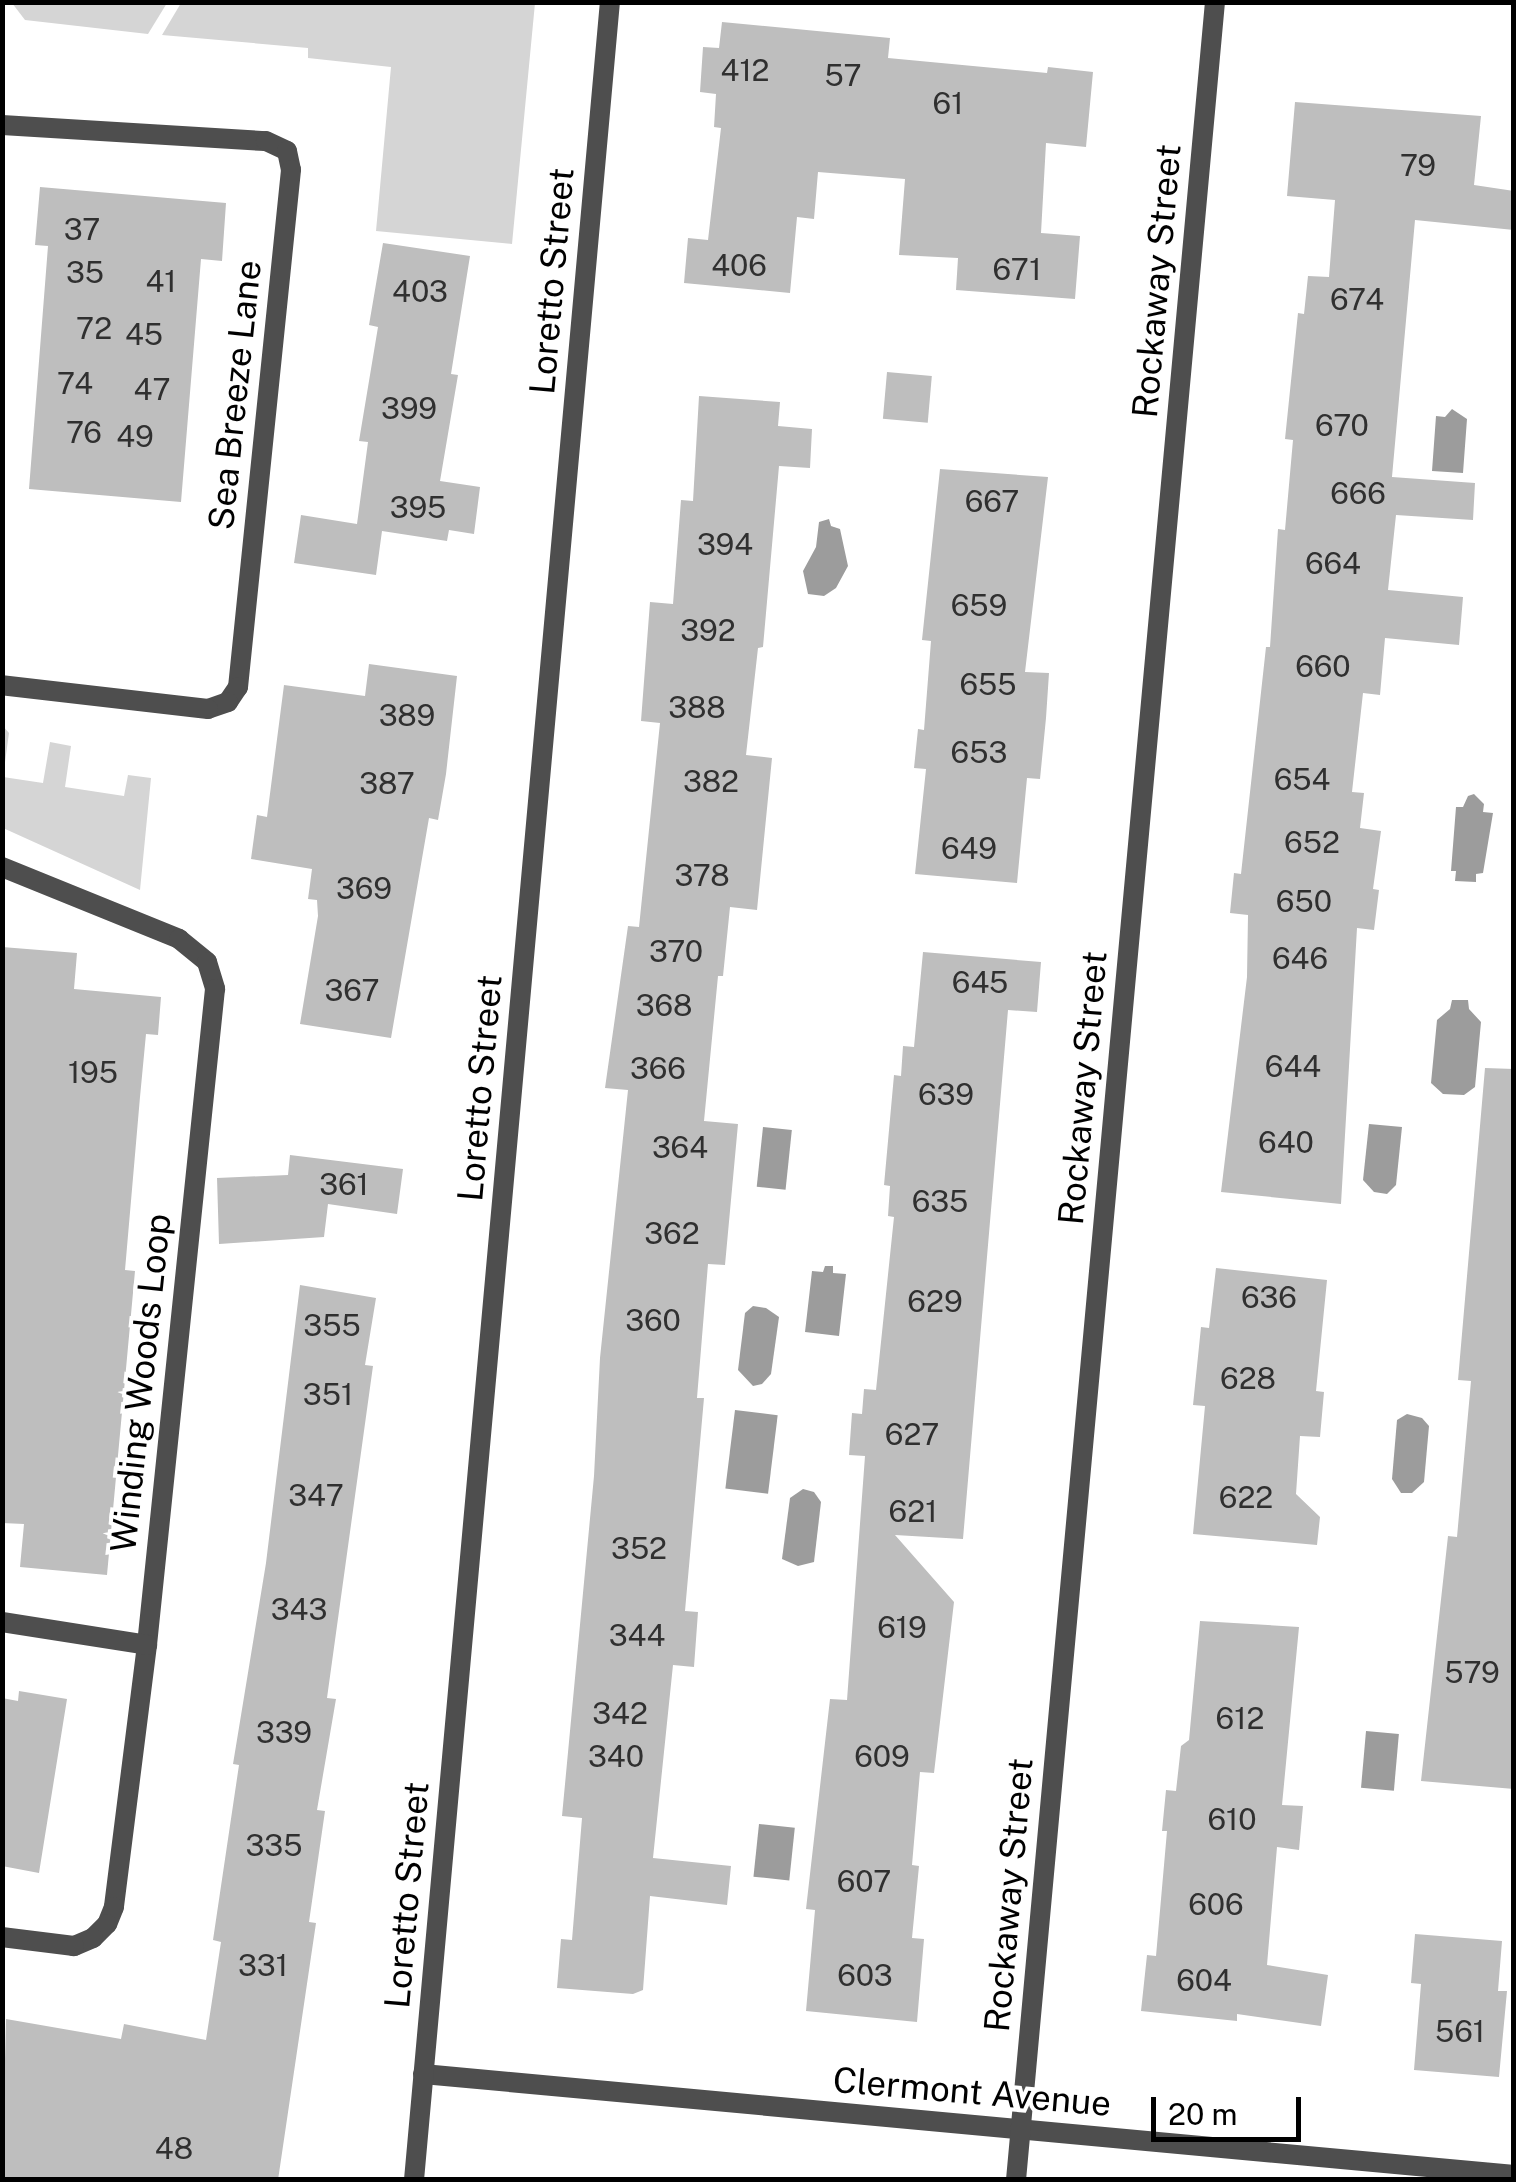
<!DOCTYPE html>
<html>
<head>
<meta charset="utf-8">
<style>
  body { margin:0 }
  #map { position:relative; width:1516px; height:2182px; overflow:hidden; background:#fff; font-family:"Public Sans",sans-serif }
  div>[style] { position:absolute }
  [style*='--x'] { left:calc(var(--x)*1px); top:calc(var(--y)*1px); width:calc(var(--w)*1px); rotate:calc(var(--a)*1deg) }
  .green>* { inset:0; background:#d5d5d5 }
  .water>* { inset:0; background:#9c9c9c; transform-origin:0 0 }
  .building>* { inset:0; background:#bebebe; transform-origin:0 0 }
  .minor>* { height:20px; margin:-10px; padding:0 10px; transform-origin:10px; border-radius:10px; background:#4e4e4e }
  span { translate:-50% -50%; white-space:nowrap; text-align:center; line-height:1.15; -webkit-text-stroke:8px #fff; paint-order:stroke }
  .number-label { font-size:30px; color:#303030 }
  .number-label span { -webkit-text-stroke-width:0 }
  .street-label { font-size:35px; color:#000 }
  .frame { position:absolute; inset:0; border:5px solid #000; pointer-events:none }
  .scale { position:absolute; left:1151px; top:2097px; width:150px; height:45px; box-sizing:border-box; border:5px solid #000; border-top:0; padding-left:12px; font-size:30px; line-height:35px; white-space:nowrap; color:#000; -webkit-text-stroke:8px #fff; paint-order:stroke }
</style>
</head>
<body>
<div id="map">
  <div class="green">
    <i style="clip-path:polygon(12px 3px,167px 3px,148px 34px,25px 20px)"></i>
    <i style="clip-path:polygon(181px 3px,535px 3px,512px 244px,376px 231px,391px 67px,308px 58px,308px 48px,162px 35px)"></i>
    <i style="clip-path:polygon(2px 725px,9px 733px,3px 777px,43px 783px,50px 742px,71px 746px,65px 787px,124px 796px,128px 775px,151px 778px,140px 890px,3px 828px)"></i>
  </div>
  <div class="water">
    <i style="clip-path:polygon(1452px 409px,1467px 419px,1463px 473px,1432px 471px,1436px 416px,1445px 417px)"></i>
    <i style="clip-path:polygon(829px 519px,831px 526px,840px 529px,848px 566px,836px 588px,824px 596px,808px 594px,803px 571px,816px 547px,819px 522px)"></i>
    <i style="clip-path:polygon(1474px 794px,1484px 804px,1483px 812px,1493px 813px,1483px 873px,1476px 874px,1476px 882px,1455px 881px,1456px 871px,1451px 871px,1456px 807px,1463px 807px,1468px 796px)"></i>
    <i style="clip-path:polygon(1452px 1000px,1468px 1000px,1469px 1009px,1481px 1022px,1475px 1087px,1464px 1095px,1443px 1094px,1431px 1083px,1437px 1020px,1450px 1009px)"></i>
    <i style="clip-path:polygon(1369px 1124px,1402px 1127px,1396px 1185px,1387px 1194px,1374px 1192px,1363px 1180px)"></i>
    <i style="left:763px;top:1127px;width:29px;height:60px;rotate:6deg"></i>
    <i style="clip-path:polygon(825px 1266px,833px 1266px,833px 1273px,846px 1274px,839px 1336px,805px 1332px,812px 1271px,823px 1272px)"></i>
    <i style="clip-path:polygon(753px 1306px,766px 1308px,779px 1317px,771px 1374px,762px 1384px,753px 1386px,738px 1370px,745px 1313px)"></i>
    <i style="left:735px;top:1410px;width:43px;height:79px;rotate:7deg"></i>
    <i style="clip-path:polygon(1407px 1414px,1422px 1418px,1429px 1426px,1424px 1482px,1412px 1493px,1401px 1493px,1392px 1479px,1397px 1420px)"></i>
    <i style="clip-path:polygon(803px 1489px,814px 1492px,821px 1502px,814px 1562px,798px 1566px,782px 1559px,790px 1498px)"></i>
    <i style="left:1366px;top:1731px;width:33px;height:57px;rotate:5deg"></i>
    <i style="left:759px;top:1824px;width:36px;height:53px;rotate:6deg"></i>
  </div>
  <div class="building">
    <i style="clip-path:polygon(722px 22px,890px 38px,888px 58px,1047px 73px,1048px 67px,1093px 72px,1086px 147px,1046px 143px,1041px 233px,1080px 236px,1075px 299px,956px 290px,958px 258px,899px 255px,905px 179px,818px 172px,814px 219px,797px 217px,790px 293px,684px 283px,688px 238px,708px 240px,721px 128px,714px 127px,716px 94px,700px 92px,703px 47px,719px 48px)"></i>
    <i style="clip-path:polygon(1295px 102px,1481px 116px,1474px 185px,1514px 191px,1514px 230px,1415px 220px,1392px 477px,1475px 483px,1473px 520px,1396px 515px,1388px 590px,1463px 597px,1459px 645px,1385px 638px,1380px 695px,1363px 693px,1352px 792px,1364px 793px,1360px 828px,1381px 831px,1373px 889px,1379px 890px,1374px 930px,1357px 928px,1341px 1204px,1221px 1192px,1247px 977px,1248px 915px,1230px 913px,1234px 873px,1241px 874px,1266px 647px,1270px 647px,1278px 529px,1285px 530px,1293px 440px,1285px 439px,1298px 313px,1304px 314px,1308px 276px,1329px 277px,1335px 200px,1287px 196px)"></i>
    <i style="clip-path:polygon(40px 187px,226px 203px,222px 261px,201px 259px,181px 502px,29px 489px,48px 246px,35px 245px)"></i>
    <i style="clip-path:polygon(383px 243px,470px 256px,451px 374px,458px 375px,440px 481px,480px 487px,474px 534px,449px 530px,447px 541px,382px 531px,376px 575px,294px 563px,301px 515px,357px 524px,368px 442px,359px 441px,378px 327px,369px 325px)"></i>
    <i style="left:887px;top:372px;width:45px;height:47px;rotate:5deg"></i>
    <i style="clip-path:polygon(699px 396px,780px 402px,778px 426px,812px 429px,810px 468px,779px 466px,763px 647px,758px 648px,746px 755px,772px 758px,757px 910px,730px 907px,723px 976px,718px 976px,704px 1121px,738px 1124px,725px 1265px,708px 1264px,697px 1398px,704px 1398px,685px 1611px,698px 1612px,694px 1667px,673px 1665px,653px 1858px,731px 1866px,727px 1905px,650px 1896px,643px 1990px,633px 1994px,557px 1988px,561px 1939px,572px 1940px,582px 1818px,562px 1816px,594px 1476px,600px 1358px,628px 1090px,605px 1088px,628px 926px,639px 927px,660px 723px,641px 721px,650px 602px,673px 604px,681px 500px,693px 501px)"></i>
    <i style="clip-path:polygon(940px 469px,1048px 477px,1025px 672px,1049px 673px,1046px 718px,1040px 779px,1027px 778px,1017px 883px,915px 874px,926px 769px,914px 768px,918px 729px,924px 730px,931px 641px,922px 640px)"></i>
    <i style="clip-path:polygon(369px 664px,457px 676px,446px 774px,438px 820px,429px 818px,391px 1038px,300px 1024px,318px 916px,317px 900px,308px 899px,312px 869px,251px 859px,257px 815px,267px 817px,284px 685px,365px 696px)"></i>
    <i style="clip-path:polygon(2px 947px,77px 953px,74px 989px,161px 997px,158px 1035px,146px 1034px,140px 1097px,125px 1270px,135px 1271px,107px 1575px,20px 1567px,24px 1524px,2px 1523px)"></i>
    <i style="clip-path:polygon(923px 952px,1041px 962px,1037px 1012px,1008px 1010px,963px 1539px,895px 1535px,954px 1602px,934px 1773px,920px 1772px,912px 1865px,919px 1866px,912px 1938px,924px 1939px,917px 2022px,806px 2011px,815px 1910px,806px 1909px,830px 1699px,847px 1700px,865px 1456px,849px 1455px,852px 1413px,862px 1414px,864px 1389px,876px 1390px,894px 1217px,888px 1216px,890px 1186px,884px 1185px,894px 1075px,901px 1076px,903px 1046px,914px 1047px)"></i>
    <i style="clip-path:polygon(1485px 1068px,1514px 1069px,1514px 1789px,1421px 1781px,1448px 1536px,1457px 1537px,1471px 1381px,1458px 1380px)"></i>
    <i style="clip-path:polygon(290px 1155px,403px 1169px,397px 1214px,328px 1204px,324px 1237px,219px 1244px,217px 1178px,288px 1175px)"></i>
    <i style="clip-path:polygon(1216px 1268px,1327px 1280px,1316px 1391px,1324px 1392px,1320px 1437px,1300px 1436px,1296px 1494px,1320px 1517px,1317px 1545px,1193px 1534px,1205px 1406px,1193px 1405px,1201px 1327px,1209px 1328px)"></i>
    <i style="clip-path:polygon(300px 1285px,376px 1298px,365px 1365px,373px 1366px,327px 1698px,336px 1699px,317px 1810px,325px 1811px,309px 1922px,316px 1923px,278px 2180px,2px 2180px,6px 2019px,121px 2039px,124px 2024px,206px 2040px,221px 1942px,213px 1940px,239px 1765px,233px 1764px,266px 1563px)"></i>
    <i style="clip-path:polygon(1200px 1621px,1299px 1627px,1282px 1805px,1303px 1806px,1299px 1850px,1277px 1847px,1267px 1965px,1328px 1975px,1321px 2026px,1237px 2014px,1237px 2021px,1141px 2011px,1147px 1955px,1156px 1956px,1167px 1831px,1162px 1831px,1166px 1790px,1176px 1791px,1181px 1746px,1189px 1740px)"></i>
    <i style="clip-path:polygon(19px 1691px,67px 1699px,39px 1873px,2px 1866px,2px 1698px,18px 1701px)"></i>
    <i style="clip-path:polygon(1415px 1934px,1502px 1941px,1498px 1991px,1507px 1991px,1499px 2077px,1414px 2070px,1421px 1984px,1411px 1983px)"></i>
  </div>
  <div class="minor">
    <i style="--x:2;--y:125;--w:264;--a:3.5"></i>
    <i style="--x:266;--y:141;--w:23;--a:25"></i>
    <i style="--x:287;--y:151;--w:19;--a:78"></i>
    <i style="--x:291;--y:170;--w:520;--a:95.85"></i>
    <i style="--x:238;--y:687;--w:18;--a:124"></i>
    <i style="--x:228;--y:702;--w:21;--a:161"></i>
    <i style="--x:208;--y:709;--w:207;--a:-173.4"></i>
    <i style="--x:2;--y:867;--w:191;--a:22.1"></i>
    <i style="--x:179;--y:939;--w:36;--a:39"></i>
    <i style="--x:207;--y:962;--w:28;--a:73"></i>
    <i style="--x:215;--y:989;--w:660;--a:95.92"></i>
    <i style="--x:147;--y:1645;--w:264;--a:97.2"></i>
    <i style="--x:114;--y:1907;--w:18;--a:112"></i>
    <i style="--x:107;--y:1924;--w:20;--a:135"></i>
    <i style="--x:93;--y:1938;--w:21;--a:157"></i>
    <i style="--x:74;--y:1946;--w:73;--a:-172.9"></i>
    <i style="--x:2;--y:1622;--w:147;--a:9"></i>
    <i style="--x:423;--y:2074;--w:1096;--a:5.29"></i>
    <i style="--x:414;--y:2180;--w:2187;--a:-84.86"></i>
    <i style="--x:1016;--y:2180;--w:2187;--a:-84.78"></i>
  </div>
  <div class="number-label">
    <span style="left:745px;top:70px">412</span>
    <span style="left:843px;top:75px">57</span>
    <span style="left:948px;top:103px">61</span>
    <span style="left:1418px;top:165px">79</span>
    <span style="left:82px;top:229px">37</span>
    <span style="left:739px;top:265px">406</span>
    <span style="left:1017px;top:269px">671</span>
    <span style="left:85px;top:272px">35</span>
    <span style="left:161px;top:281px">41</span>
    <span style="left:420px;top:291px">403</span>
    <span style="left:1357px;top:299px">674</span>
    <span style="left:94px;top:328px">72</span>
    <span style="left:144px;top:334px">45</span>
    <span style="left:75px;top:383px">74</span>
    <span style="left:152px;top:389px">47</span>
    <span style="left:409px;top:408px">399</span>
    <span style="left:1342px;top:425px">670</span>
    <span style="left:84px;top:432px">76</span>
    <span style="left:135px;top:436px">49</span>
    <span style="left:1358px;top:493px">666</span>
    <span style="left:992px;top:501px">667</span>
    <span style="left:418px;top:507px">395</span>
    <span style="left:725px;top:544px">394</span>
    <span style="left:1333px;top:563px">664</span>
    <span style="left:979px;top:605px">659</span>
    <span style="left:708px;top:630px">392</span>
    <span style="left:1323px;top:666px">660</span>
    <span style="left:988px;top:684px">655</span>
    <span style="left:697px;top:707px">388</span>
    <span style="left:407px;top:715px">389</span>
    <span style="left:979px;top:752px">653</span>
    <span style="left:1302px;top:779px">654</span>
    <span style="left:711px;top:781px">382</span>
    <span style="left:387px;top:783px">387</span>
    <span style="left:1312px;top:842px">652</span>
    <span style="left:969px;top:848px">649</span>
    <span style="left:702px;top:875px">378</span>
    <span style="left:364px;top:888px">369</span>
    <span style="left:1304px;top:901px">650</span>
    <span style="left:676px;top:951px">370</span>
    <span style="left:1300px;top:958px">646</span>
    <span style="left:980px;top:982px">645</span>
    <span style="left:352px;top:990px">367</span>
    <span style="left:664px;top:1005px">368</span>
    <span style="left:1293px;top:1066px">644</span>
    <span style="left:658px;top:1068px">366</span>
    <span style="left:93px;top:1072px">195</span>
    <span style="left:946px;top:1094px">639</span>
    <span style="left:1286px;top:1142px">640</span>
    <span style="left:680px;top:1147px">364</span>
    <span style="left:344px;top:1184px">361</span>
    <span style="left:940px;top:1201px">635</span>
    <span style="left:672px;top:1233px">362</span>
    <span style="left:1269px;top:1297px">636</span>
    <span style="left:935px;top:1301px">629</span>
    <span style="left:653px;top:1320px">360</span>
    <span style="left:332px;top:1325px">355</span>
    <span style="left:1248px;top:1378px">628</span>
    <span style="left:328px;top:1394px">351</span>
    <span style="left:912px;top:1434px">627</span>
    <span style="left:316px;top:1495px">347</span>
    <span style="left:1246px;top:1497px">622</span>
    <span style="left:913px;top:1511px">621</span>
    <span style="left:639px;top:1548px">352</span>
    <span style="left:299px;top:1609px">343</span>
    <span style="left:902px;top:1627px">619</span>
    <span style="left:637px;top:1635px">344</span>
    <span style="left:1472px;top:1672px">579</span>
    <span style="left:620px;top:1713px">342</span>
    <span style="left:1240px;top:1718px">612</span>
    <span style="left:284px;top:1732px">339</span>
    <span style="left:616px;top:1756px">340</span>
    <span style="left:882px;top:1756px">609</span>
    <span style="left:1232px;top:1819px">610</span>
    <span style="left:274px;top:1845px">335</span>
    <span style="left:864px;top:1881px">607</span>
    <span style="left:1216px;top:1904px">606</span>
    <span style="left:263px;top:1965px">331</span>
    <span style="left:865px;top:1975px">603</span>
    <span style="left:1204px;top:1980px">604</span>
    <span style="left:1460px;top:2031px">561</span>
    <span style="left:174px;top:2148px">48</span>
  </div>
  <div class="street-label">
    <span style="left:552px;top:281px;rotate:-85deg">Loretto Street</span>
    <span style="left:1157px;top:281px;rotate:-85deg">Rockaway Street</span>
    <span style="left:235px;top:395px;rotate:-84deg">Sea Breeze Lane</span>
    <span style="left:480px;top:1088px;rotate:-85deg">Loretto Street</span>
    <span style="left:1083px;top:1088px;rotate:-85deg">Rockaway Street</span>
    <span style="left:141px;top:1383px;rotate:-84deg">Winding Woods Loop</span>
    <span style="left:407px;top:1895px;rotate:-85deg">Loretto Street</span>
    <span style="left:1009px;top:1895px;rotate:-85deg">Rockaway Street</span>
    <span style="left:972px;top:2092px;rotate:5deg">Clermont Avenue</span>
  </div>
  <div class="frame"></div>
  <div class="scale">20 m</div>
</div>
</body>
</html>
